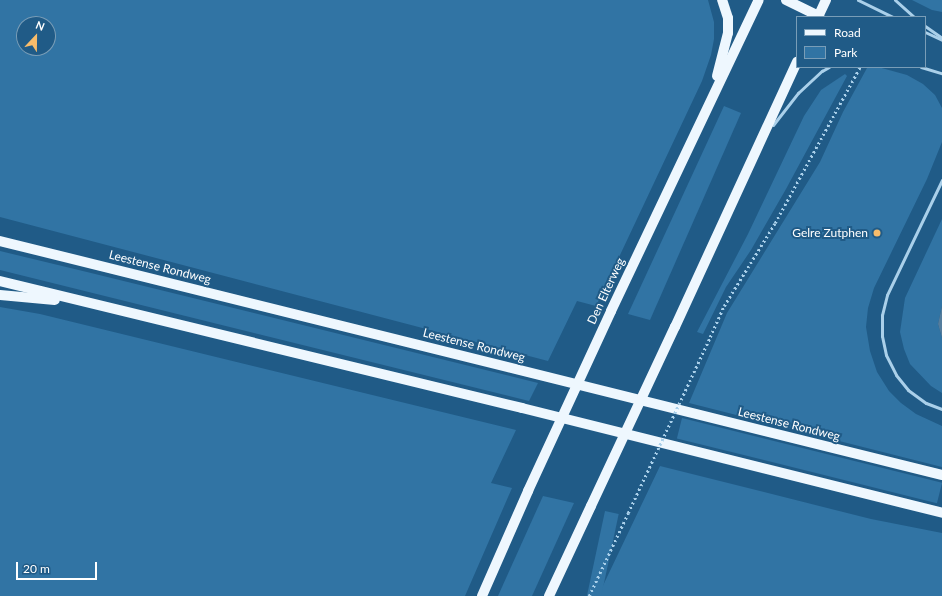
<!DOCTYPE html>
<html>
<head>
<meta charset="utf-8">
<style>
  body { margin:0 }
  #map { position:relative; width:942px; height:596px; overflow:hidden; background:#205b87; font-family:Lato,sans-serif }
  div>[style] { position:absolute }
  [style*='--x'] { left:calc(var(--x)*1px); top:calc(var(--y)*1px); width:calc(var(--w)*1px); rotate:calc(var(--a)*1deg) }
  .green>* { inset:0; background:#3174a4; transform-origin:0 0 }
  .water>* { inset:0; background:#547d9d }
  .path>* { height:2.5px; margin-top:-1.25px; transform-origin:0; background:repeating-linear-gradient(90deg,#aad0ea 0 2px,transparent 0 5px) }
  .lane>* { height:3px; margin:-1.5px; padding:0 1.5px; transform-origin:1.5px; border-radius:1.5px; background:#aad0ea }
  .primary>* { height:10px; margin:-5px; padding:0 5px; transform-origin:5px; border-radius:5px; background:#eef7fe }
  .path-bridge>* { height:2.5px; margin-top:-1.25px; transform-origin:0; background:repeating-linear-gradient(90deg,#aad0ea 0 2px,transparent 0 5px) }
  .primary-bridge>* { height:10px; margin:-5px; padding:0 5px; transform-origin:5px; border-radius:5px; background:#eef7fe }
  .dots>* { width:11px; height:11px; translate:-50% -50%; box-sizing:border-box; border:2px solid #205b87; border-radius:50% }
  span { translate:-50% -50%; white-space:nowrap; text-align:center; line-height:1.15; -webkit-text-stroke:4px #205b87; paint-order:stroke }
  .poi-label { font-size:12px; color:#fff }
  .right { translate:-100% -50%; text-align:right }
  .street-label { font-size:12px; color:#fff }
  .legend { position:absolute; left:796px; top:16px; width:130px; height:52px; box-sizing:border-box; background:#205b87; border:1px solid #799db7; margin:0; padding:5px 7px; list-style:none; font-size:12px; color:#fff }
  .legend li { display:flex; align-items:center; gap:8px; height:20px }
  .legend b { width:20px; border:1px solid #799db7 }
  .north { position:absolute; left:16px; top:16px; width:40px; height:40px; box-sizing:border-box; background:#205b87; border:1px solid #799db7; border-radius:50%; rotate:22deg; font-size:11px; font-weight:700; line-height:16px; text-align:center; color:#fff }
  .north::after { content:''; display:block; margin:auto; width:14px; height:18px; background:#f7bc6b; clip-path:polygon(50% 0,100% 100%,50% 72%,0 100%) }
  .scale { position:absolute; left:16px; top:562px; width:81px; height:18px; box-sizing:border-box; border:2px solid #fff; border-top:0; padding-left:5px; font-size:12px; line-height:14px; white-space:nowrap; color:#fff; -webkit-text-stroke:3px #205b87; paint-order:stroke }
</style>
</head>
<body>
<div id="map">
  <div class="green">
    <i style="clip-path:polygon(evenodd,0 0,708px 0,714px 22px,714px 39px,711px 55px,702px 81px,596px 306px,577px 301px,548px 361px,0 217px,0 0,24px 24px,48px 24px,48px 48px,24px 48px,24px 24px)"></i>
    <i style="clip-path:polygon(912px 0,942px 0,942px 12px,932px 10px)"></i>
    <i style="clip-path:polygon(870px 67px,878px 67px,907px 75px,923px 84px,935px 95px,942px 108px,942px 142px,927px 179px,874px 288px,868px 308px,866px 327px,870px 351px,877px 372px,889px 391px,901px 403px,916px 414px,942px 426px,942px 467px,689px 403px,727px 313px,820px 162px,843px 112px,867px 68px)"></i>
    <i style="clip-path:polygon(845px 74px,847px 76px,786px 189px,751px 250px,726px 287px,703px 334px,697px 332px,748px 234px,804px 116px,821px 90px)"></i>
    <i style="clip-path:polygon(724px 106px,741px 113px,650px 320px,628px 314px)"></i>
    <i style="clip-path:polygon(942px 219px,942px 306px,938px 324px,942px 338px,942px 393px,931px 386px,910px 364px,904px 349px,900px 332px,905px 298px)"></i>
    <i style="clip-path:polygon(0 251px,87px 272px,538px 383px,529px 401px,0 270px)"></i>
    <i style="clip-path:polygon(0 307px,40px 314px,516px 430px,491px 483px,512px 488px,465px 596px,0 596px)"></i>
    <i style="left:682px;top:418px;width:268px;height:21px;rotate:14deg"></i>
    <i style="clip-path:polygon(660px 466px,871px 519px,942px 533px,942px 596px,598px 596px)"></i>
    <i style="clip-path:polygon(543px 496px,574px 503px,532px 596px,498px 596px)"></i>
    <i style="left:605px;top:511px;width:14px;height:94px;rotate:12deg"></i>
  </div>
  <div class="water">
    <i style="clip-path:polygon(942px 306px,942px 338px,938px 324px)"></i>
  </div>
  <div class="path">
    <i style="--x:710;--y:337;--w:34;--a:-66"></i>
    <i style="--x:724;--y:306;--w:97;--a:-58.4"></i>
    <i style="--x:775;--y:223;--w:178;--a:-61.4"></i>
    <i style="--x:589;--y:596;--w:92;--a:-64.8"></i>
  </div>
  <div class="lane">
    <i style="--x:858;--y:0;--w:39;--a:26"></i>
    <i style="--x:895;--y:0;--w:25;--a:42"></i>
    <i style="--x:925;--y:26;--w:21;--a:35"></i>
    <i style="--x:925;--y:32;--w:19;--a:25"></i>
    <i style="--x:921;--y:67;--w:21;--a:17"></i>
    <i style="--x:773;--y:125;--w:41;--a:-52"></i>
    <i style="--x:798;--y:93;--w:33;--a:-43"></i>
    <i style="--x:822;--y:71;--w:8;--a:-30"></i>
    <i style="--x:942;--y:180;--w:127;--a:115.6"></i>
    <i style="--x:887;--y:295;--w:21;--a:104"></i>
    <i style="--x:882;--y:315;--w:21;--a:90"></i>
    <i style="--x:882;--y:336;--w:19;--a:78"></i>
    <i style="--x:886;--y:355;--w:22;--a:63"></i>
    <i style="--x:896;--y:375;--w:19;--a:51"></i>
    <i style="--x:908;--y:390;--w:22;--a:36"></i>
    <i style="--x:926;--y:403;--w:17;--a:21"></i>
  </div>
  <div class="primary">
    <i style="--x:786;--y:0;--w:37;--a:26"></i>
    <i style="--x:818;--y:17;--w:19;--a:-65"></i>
    <i style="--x:717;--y:76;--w:44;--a:-75.7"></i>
    <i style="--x:728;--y:33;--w:15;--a:-90"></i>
    <i style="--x:728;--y:18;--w:19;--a:-108"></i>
    <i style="--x:0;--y:241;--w:971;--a:13.95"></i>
    <i style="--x:0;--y:281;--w:537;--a:13.67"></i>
    <i style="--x:522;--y:408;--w:433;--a:14"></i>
    <i style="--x:0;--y:295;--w:55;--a:5.2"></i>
    <i style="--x:611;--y:311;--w:344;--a:-64.6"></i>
    <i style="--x:675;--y:327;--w:292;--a:-65.3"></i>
    <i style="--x:482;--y:596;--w:115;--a:-66.3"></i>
    <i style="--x:549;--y:596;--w:99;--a:-65"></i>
  </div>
  <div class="path-bridge">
    <i style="--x:628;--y:513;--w:194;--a:-65"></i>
  </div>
  <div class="primary-bridge">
    <i style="--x:528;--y:491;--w:198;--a:-65.2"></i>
    <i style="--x:591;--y:506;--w:198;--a:-64.9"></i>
  </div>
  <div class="dots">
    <i style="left:877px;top:233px;background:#f7bc6b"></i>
  </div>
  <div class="poi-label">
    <span class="right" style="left:868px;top:233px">Gelre Zutphen</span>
  </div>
  <div class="street-label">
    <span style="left:160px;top:267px;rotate:14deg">Leestense Rondweg</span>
    <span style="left:606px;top:291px;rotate:-65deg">Den Elterweg</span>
    <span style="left:474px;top:345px;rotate:14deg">Leestense Rondweg</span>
    <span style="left:789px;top:424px;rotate:14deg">Leestense Rondweg</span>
  </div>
  <ul class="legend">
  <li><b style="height:5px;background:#eef7fe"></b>Road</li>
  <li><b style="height:11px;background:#3174a4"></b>Park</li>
  </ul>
  <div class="north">N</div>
  <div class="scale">20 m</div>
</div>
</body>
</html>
